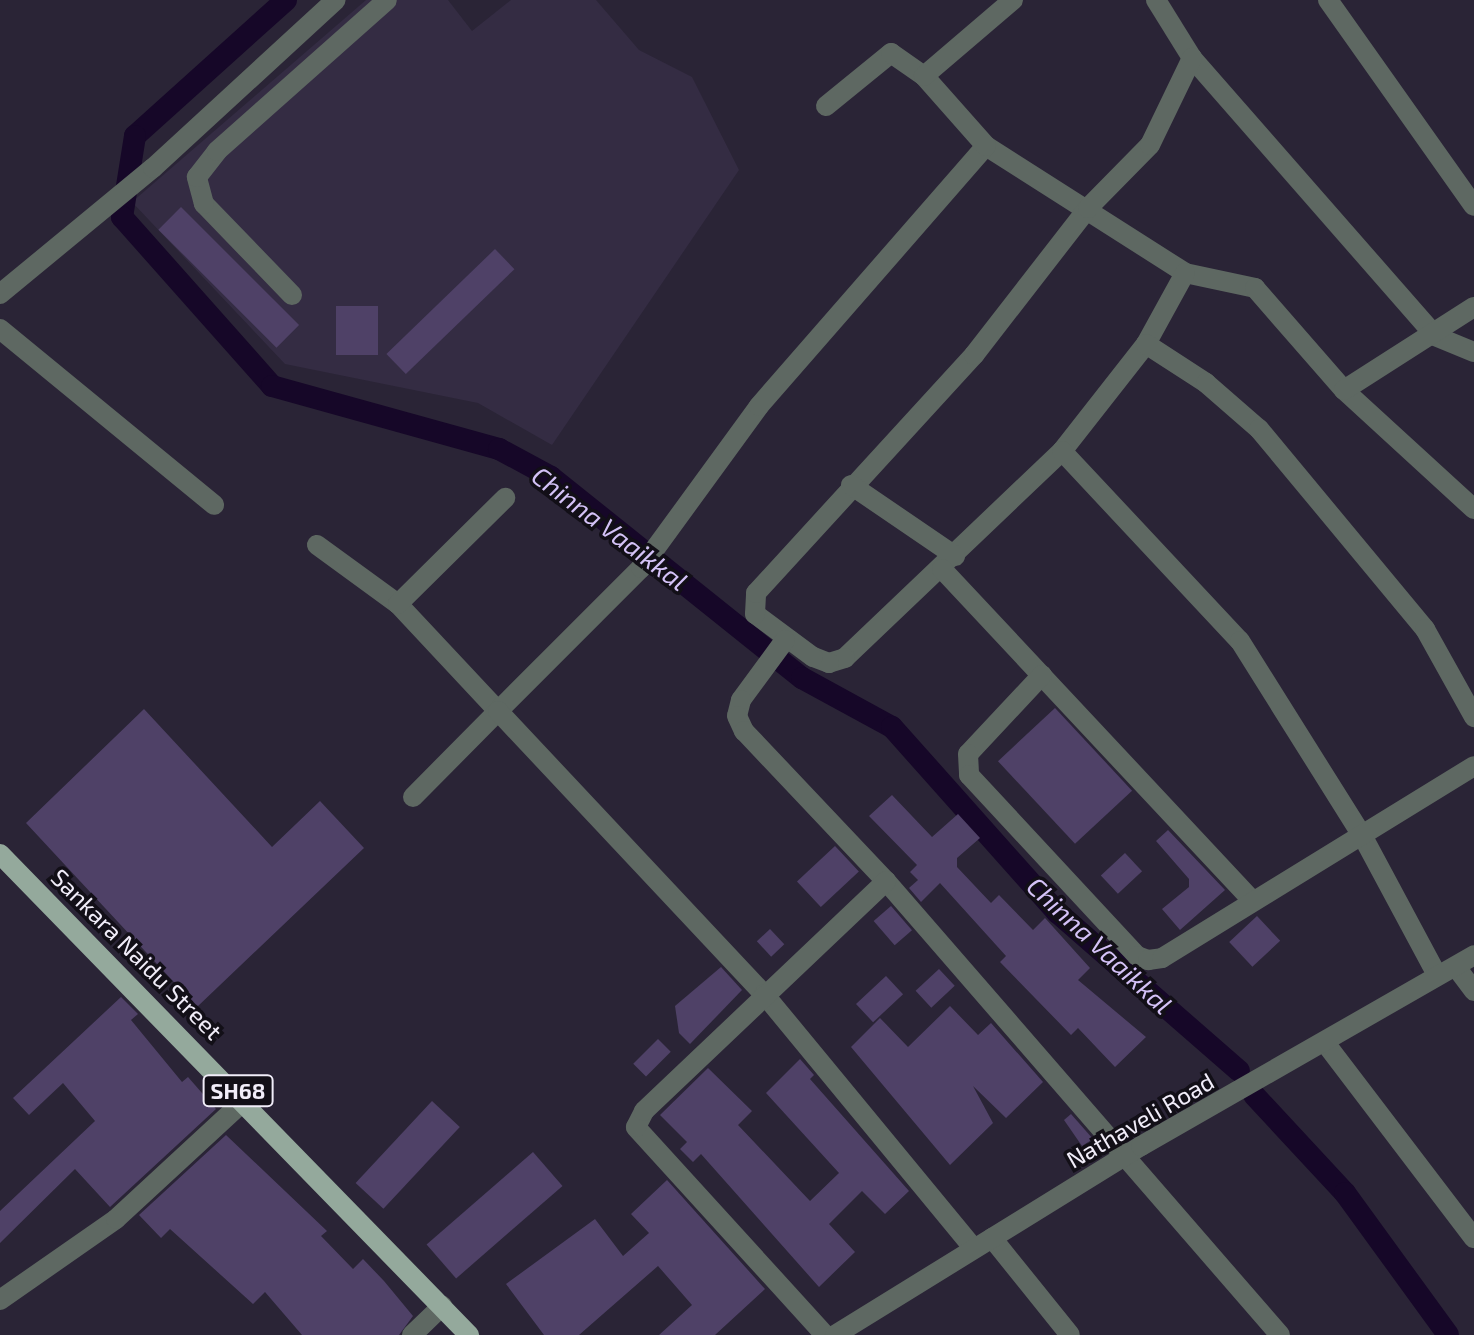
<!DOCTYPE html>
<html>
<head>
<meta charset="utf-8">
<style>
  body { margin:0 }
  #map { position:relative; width:1474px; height:1335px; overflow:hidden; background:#2a2436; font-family:"Exo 2",sans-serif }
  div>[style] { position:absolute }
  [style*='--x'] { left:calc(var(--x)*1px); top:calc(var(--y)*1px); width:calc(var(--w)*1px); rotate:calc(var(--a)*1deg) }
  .built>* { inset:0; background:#342c43 }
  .canal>* { height:22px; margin:-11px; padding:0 11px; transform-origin:11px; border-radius:11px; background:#160728 }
  .building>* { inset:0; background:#4f4167; transform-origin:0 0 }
  .minor>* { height:20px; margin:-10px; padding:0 10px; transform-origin:10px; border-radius:10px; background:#5e6862 }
  .major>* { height:20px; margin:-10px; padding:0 10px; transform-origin:10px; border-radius:10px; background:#94a99c }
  span { translate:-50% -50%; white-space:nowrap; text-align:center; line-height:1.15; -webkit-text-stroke:7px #120f17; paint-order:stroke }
  .shield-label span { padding:2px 6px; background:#120f17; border:2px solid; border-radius:6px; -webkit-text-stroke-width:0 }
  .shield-label { font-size:22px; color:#f1edf9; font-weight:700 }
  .street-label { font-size:24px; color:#f1edf9 }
  .water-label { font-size:26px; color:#d4c2f7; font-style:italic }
</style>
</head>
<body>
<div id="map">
  <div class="built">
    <i style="clip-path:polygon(366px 0,448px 0,472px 31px,511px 0,596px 0,639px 50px,692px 77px,739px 170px,552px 445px,478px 403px,285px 364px,132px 202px)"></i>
  </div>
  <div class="canal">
    <i style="--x:286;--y:0;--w:203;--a:138"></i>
    <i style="--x:135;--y:136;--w:82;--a:99.1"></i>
    <i style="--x:122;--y:217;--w:226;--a:48.4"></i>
    <i style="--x:272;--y:386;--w:236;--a:15.5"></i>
    <i style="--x:499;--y:449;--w:59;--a:28.3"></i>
    <i style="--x:551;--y:477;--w:322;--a:38.7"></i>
    <i style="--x:802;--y:678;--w:102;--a:28.6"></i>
    <i style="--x:892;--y:727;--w:249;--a:48.3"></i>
    <i style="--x:1058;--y:913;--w:240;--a:41.1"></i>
    <i style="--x:1254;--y:1095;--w:134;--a:47.1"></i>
    <i style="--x:1345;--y:1193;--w:175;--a:54"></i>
  </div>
  <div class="building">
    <i style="left:181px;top:207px;width:167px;height:32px;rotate:45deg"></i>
    <i style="left:495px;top:249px;width:28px;height:151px;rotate:46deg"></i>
    <i style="left:336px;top:306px;width:42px;height:49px"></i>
    <i style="left:1055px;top:708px;width:113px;height:78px;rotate:47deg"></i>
    <i style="clip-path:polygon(144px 709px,272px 847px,320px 801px,364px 848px,197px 1007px,26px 823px)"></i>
    <i style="clip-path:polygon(892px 795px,932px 837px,958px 814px,980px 838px,957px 858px,957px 867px,991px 903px,999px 895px,1033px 930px,1045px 918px,1090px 968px,1078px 980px,1146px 1037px,1115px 1067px,1078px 1028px,1071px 1035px,1000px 962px,1006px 956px,940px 883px,921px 902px,909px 888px,918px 880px,910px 872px,917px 865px,869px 816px)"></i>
    <i style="clip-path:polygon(1168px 830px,1225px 890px,1180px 930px,1162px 909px,1189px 887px,1189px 879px,1156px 841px)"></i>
    <i style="left:835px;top:846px;width:35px;height:52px;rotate:47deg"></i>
    <i style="left:1125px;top:853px;width:25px;height:33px;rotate:47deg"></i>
    <i style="left:891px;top:906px;width:32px;height:23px;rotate:49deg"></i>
    <i style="left:1257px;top:916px;width:34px;height:38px;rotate:47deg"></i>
    <i style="left:770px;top:929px;width:21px;height:18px;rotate:47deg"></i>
    <i style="clip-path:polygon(721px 967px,742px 990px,690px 1044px,679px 1033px,675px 1006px)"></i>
    <i style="left:939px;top:969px;width:23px;height:32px;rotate:47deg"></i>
    <i style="left:886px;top:976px;width:25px;height:41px;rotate:47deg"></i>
    <i style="clip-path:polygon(121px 997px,138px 1014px,131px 1020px,182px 1082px,188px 1077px,216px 1109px,110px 1207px,75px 1169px,0 1243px,0 1211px,95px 1121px,63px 1083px,29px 1115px,13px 1098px)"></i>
    <i style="clip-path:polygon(950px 1006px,978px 1035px,991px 1023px,1043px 1082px,1006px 1118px,973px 1086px,993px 1123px,950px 1165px,851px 1047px,880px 1018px,908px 1047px)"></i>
    <i style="left:658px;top:1039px;width:18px;height:35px;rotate:45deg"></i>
    <i style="clip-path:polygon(800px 1059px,814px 1075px,810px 1079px,909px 1191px,885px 1214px,862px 1191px,829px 1224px,855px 1252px,819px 1287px,701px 1154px,693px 1162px,680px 1149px,687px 1142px,660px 1115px,708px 1068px,752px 1111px,738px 1125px,810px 1201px,839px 1173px,766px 1093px)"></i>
    <i style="left:432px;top:1101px;width:38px;height:112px;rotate:43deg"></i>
    <i style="clip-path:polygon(1071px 1114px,1093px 1139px,1082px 1146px,1064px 1120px)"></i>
    <i style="clip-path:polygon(226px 1135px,327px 1231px,321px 1236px,353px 1269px,363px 1259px,384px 1281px,413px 1316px,399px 1335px,302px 1335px,265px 1292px,253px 1304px,170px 1229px,161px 1238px,139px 1215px)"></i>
    <i style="left:533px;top:1152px;width:45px;height:141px;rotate:49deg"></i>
    <i style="clip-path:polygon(667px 1180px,765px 1289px,715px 1335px,659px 1335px,692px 1305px,658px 1266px,579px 1335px,544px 1335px,506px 1284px,595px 1219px,623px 1256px,649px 1233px,631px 1214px)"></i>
  </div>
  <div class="minor">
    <i style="--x:1156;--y:0;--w:68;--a:58.2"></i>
    <i style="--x:1192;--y:58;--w:369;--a:48.8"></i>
    <i style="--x:1435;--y:336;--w:42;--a:22.3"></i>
    <i style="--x:1328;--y:0;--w:252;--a:54.7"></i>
    <i style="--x:826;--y:106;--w:84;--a:-39.2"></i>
    <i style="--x:891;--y:53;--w:40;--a:34.9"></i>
    <i style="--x:986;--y:146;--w:236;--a:32.5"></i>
    <i style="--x:1185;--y:273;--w:72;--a:12.1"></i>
    <i style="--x:1255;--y:288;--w:135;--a:48.9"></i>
    <i style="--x:1344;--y:390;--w:176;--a:42.5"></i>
    <i style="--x:1185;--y:273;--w:81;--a:118.8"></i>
    <i style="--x:1146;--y:344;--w:136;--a:128.1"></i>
    <i style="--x:1062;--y:451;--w:300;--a:136.4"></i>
    <i style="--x:845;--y:658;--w:17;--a:163"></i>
    <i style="--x:829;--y:663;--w:17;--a:-159"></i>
    <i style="--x:813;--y:657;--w:72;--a:-143.4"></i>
    <i style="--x:755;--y:614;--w:21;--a:-87"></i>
    <i style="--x:756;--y:593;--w:323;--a:-47.5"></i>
    <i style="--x:974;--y:355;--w:186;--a:-52.2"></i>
    <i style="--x:1088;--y:208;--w:88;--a:-45.5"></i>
    <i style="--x:1150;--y:145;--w:97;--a:-64.2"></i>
    <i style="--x:0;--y:294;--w:198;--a:-39.5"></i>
    <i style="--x:153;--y:168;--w:248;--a:-42.6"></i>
    <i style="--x:292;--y:295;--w:127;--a:-134"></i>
    <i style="--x:204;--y:204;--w:28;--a:-105"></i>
    <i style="--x:197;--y:177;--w:33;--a:-52"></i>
    <i style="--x:217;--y:151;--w:227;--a:-41.6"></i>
    <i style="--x:0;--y:329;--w:277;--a:39.4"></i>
    <i style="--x:1146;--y:344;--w:72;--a:33"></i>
    <i style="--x:1206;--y:383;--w:70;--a:41"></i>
    <i style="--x:1259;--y:429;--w:260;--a:50.3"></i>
    <i style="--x:1425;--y:629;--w:101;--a:60.9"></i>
    <i style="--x:1344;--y:390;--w:154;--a:-32.6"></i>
    <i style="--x:1062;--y:451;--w:260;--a:46.9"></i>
    <i style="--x:1240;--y:641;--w:231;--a:57.9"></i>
    <i style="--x:1363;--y:837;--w:157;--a:61.8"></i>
    <i style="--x:851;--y:485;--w:126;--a:34.3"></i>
    <i style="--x:317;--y:545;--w:100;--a:36.1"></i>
    <i style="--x:398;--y:604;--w:146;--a:46.9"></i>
    <i style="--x:498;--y:711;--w:202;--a:-45"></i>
    <i style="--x:641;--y:568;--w:200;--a:-53.9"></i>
    <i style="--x:759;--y:406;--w:345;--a:-48.9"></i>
    <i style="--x:986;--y:146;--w:94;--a:-131.5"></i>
    <i style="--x:924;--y:76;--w:117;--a:-40.5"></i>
    <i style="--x:942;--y:569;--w:453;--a:46.9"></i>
    <i style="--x:398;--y:604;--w:151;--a:-44.7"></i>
    <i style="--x:785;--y:640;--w:74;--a:126.3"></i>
    <i style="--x:741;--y:700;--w:16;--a:104"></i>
    <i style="--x:737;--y:716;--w:17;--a:65"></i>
    <i style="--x:744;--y:731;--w:207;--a:46.6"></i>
    <i style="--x:886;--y:881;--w:601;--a:49.05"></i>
    <i style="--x:1042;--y:675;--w:108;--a:133.1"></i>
    <i style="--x:968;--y:754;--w:21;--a:87"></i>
    <i style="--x:969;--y:775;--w:247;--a:47.1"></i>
    <i style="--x:1137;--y:956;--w:12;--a:20"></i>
    <i style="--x:1148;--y:960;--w:14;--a:-8"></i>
    <i style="--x:1162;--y:958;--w:366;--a:-31.6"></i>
    <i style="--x:413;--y:797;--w:121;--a:-45.3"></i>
    <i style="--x:498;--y:711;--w:388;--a:46.8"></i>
    <i style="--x:764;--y:994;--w:330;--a:50.5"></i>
    <i style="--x:1456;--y:967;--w:30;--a:53"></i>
    <i style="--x:1326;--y:1044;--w:244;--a:52.7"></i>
    <i style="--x:992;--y:1238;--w:124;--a:51.2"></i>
    <i style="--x:0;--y:1300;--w:141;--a:-34.9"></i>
    <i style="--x:116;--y:1219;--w:177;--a:-42.7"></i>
    <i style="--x:412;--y:1335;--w:42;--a:-44"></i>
    <i style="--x:825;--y:1335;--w:281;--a:-132.3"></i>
    <i style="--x:636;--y:1127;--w:18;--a:-63"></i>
    <i style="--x:644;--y:1111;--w:334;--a:-43.5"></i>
    <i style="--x:835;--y:1335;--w:360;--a:-31.7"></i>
    <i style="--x:1141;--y:1146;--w:384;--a:-29.8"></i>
  </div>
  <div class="major">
    <i style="--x:0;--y:854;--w:672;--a:45.72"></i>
  </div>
  <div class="shield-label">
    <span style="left:238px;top:1091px">SH68</span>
  </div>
  <div class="street-label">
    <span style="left:137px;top:954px;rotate:45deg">Sankara Naidu Street</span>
    <span style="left:1140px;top:1120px;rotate:-30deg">Nathaveli Road</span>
  </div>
  <div class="water-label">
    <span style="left:610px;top:528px;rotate:37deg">Chinna Vaaikkal</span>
    <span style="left:1100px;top:945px;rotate:43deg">Chinna Vaaikkal</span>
  </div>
</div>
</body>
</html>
